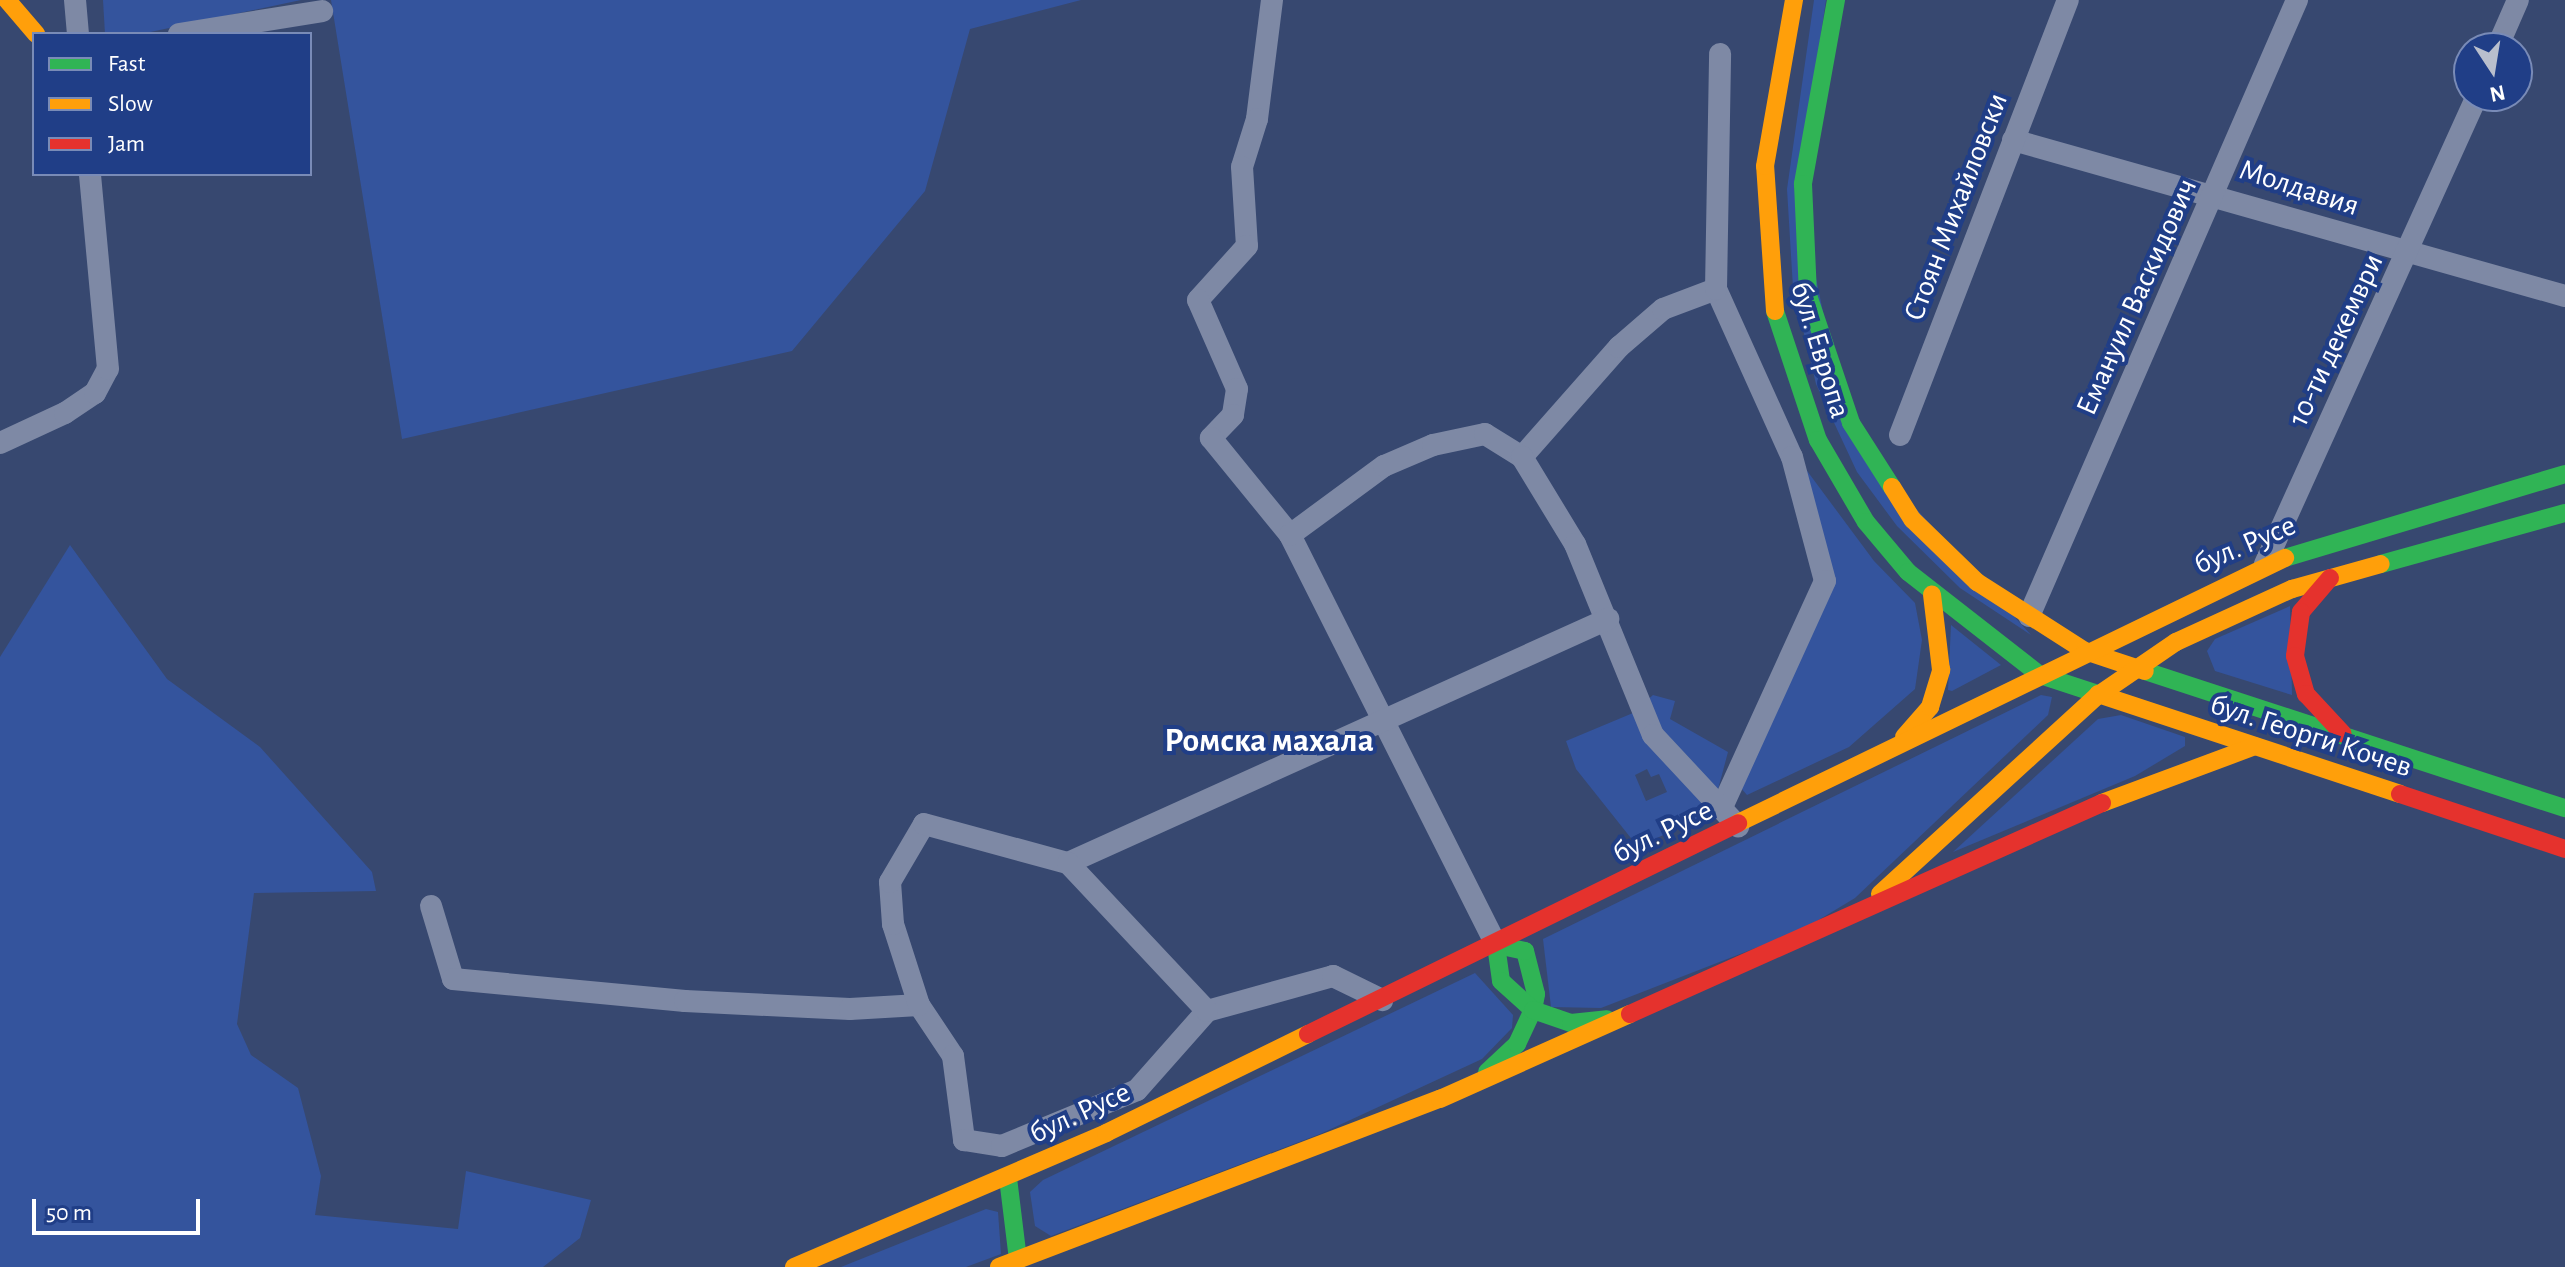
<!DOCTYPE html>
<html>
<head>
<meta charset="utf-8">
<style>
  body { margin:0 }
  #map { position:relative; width:2565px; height:1267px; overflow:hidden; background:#374870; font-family:"Alegreya Sans",sans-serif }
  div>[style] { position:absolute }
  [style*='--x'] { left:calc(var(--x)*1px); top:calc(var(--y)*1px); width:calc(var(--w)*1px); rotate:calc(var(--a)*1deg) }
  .green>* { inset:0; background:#34549d }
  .street>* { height:22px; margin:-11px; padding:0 11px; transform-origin:11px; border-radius:11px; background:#7e89a5 }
  .fast>* { height:18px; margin:-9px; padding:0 9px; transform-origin:9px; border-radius:9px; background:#30b455 }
  .slow>* { height:18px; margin:-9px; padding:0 9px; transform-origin:9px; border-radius:9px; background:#ff9f0a }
  .jam>* { height:18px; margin:-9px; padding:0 9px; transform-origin:9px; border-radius:9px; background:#e5322d }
  span { translate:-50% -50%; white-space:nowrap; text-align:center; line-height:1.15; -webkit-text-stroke:8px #203e87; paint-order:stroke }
  .street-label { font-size:30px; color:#fff }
  .quarter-label { font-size:34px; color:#fff; font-weight:700 }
  .legend { position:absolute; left:32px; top:32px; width:280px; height:144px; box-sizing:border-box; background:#203e87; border:2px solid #798bb7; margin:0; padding:10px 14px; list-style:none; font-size:24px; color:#fff }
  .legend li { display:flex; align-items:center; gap:16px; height:40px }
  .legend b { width:40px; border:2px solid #798bb7 }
  .north { position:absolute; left:2453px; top:32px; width:80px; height:80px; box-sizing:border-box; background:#203e87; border:2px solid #798bb7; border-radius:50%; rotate:168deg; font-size:22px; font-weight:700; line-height:32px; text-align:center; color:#fff }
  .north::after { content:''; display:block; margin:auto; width:28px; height:36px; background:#b9bfcd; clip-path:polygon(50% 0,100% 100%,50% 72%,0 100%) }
  .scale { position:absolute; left:32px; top:1199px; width:168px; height:36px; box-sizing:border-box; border:4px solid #fff; border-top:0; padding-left:10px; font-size:24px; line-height:28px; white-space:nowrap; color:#fff; -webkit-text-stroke:6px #203e87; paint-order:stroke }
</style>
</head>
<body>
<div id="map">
  <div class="green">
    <i style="clip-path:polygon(103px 0,301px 0,141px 34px,105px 34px)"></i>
    <i style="clip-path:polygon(331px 0,1081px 0,970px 29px,925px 191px,792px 351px,402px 439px)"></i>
    <i style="clip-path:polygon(1814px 0,1826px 0,1798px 190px,1848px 434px,2031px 635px,1960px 588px,1897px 526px,1857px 472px,1816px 384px,1793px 288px,1787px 189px)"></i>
    <i style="clip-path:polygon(1799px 460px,1874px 561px,1915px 603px,1922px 640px,1915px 689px,1849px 747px,1747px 795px,1740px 787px,1832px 590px)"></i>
    <i style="clip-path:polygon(70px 545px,167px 679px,260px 747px,372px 872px,376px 891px,254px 893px,237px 1024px,251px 1055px,298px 1088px,321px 1176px,315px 1215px,458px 1229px,466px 1171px,591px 1200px,580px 1238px,543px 1267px,0 1267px,0 657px)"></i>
    <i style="clip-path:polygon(2290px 606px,2292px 695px,2215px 671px,2207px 651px,2215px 639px)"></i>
    <i style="clip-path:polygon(1951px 625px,2001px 665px,1952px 691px,1948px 690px)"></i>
    <i style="clip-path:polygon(evenodd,1653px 695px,1675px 701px,1670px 719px,1728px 752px,1712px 812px,1638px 847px,1576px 769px,1566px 741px,1633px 713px,1653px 695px,1647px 769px,1651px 777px,1659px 774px,1667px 792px,1646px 801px,1635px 775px,1647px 769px)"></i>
    <i style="clip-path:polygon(2041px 695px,2052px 697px,2048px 715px,1855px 898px,1802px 930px,1601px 1008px,1551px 1007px,1543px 939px)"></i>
    <i style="clip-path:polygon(2121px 715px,2185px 737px,2185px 746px,2135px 776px,1953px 852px,2098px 719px)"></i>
    <i style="clip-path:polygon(1475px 973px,1513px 1015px,1512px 1028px,1482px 1059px,1320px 1134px,1051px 1236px,1035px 1226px,1030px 1192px,1043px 1180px)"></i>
    <i style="clip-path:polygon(986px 1209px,998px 1212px,1001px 1254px,966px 1267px,841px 1267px)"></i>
  </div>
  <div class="street">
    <i style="--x:75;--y:0;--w:34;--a:85"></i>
    <i style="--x:1272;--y:0;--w:120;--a:97.2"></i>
    <i style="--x:1257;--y:119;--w:50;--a:107.4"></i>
    <i style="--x:1242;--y:167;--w:79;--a:86.4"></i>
    <i style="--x:1247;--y:246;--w:73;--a:132.2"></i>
    <i style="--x:1198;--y:300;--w:97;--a:66.3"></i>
    <i style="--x:1237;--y:389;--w:26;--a:99"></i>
    <i style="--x:1233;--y:415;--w:32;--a:134"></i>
    <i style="--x:1211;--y:438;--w:125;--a:50.8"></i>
    <i style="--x:1290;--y:535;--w:459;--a:63.3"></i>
    <i style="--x:179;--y:34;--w:145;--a:-9.1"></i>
    <i style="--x:2497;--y:48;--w:52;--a:-66.4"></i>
    <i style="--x:2013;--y:140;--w:574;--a:15.78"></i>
    <i style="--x:1716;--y:289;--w:184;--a:65.7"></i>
    <i style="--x:1792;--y:457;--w:128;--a:75.1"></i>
    <i style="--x:1825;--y:581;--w:246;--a:114.5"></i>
    <i style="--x:1900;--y:435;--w:466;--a:-68.9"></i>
    <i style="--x:0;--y:443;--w:72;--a:-24.8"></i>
    <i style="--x:65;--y:413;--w:36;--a:-34"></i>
    <i style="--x:95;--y:393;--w:27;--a:-62"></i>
    <i style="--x:108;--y:369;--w:196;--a:-95.3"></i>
    <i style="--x:1522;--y:457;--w:147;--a:-48.6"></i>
    <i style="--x:1619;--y:347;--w:58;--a:-40.8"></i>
    <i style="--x:1663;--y:309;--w:57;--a:-20.7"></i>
    <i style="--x:1716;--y:289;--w:235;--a:-89"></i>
    <i style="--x:1290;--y:535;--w:117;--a:-36.3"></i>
    <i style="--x:1384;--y:466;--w:53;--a:-23.2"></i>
    <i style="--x:1433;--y:445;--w:53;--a:-11.9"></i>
    <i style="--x:1485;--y:434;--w:44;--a:31.9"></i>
    <i style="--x:1522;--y:457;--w:102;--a:58.7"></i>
    <i style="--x:1575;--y:544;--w:206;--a:67.8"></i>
    <i style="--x:1653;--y:735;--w:125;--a:47"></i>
    <i style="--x:2265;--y:564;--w:514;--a:-65.63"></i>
    <i style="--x:2029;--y:616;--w:672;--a:-66.49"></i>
    <i style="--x:1068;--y:863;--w:593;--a:-24.32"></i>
    <i style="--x:431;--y:906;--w:76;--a:73.2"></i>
    <i style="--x:453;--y:979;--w:233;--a:5.4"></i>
    <i style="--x:685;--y:1001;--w:165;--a:2.8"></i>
    <i style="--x:850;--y:1009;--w:69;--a:-3.3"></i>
    <i style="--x:919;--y:1005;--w:61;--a:56.3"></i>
    <i style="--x:953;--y:1056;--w:85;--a:82.5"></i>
    <i style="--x:964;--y:1140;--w:38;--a:9"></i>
    <i style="--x:1002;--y:1146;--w:146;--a:-22.5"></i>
    <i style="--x:1137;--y:1090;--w:106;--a:-48.5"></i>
    <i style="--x:1207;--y:1011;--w:131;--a:-15.5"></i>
    <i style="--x:1333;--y:976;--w:55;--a:26.1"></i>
    <i style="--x:919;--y:1005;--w:85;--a:-107.8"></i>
    <i style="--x:893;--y:924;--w:42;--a:-94.1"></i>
    <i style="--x:890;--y:882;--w:67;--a:-59.6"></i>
    <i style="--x:924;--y:824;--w:149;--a:15.2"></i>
    <i style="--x:1068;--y:863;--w:203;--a:46.8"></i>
  </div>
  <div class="fast">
    <i style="--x:1836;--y:0;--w:187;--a:100.2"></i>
    <i style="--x:1803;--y:184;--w:111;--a:87.4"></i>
    <i style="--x:1808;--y:295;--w:135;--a:71.4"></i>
    <i style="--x:1851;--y:423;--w:76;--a:57.4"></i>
    <i style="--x:1775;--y:311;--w:136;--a:71.6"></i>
    <i style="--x:1818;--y:440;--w:95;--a:59.7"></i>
    <i style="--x:1866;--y:522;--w:65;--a:50"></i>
    <i style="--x:1908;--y:572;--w:167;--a:38"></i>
    <i style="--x:2040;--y:675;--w:61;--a:18.1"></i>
    <i style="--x:2285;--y:558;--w:292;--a:-16.7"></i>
    <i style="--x:2381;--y:564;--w:191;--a:-15.5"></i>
    <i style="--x:2145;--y:671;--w:442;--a:18.1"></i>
    <i style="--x:1487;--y:1072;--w:41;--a:-43"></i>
    <i style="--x:1517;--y:1044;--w:38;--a:-65"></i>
    <i style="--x:1533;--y:1010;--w:16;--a:-79"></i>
    <i style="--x:1536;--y:994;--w:44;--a:-104.3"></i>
    <i style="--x:1525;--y:951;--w:30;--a:-168"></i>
    <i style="--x:1496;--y:945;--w:36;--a:82"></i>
    <i style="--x:1501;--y:981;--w:43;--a:42.2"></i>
    <i style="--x:1533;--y:1010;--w:40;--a:18.9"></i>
    <i style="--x:1571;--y:1023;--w:36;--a:-6"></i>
    <i style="--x:1008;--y:1178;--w:83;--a:83"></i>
  </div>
  <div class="slow">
    <i style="--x:7;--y:0;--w:45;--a:49.5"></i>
    <i style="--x:1775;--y:311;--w:145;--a:-93.9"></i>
    <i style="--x:1765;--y:166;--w:169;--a:-80.1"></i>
    <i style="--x:1892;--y:487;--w:39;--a:58"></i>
    <i style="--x:1913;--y:520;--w:89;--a:44.1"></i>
    <i style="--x:1977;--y:582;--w:128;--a:32.6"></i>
    <i style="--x:2085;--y:651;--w:63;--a:18.4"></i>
    <i style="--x:2098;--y:694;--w:318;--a:18.3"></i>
    <i style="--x:1904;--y:737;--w:40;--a:-49"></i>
    <i style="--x:1930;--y:707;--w:39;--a:-73"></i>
    <i style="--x:1941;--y:670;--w:76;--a:-96.8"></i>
    <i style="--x:2102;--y:803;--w:163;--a:-20.4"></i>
    <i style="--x:1738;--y:823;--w:608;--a:-25.85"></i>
    <i style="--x:1880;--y:894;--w:294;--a:-42.4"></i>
    <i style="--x:2097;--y:696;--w:96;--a:-34.4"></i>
    <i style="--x:2176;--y:642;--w:128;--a:-24.6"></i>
    <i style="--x:2292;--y:589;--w:92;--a:-15.7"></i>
    <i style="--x:794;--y:1267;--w:340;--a:-23.2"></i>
    <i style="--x:1106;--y:1133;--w:225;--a:-26.1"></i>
    <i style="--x:999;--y:1267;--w:472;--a:-20.9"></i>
    <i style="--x:1440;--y:1099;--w:208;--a:-24.1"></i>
  </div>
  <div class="jam">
    <i style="--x:2330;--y:578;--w:45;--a:130.5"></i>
    <i style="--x:2301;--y:612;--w:44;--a:97.8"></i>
    <i style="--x:2295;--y:656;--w:40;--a:74"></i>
    <i style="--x:2306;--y:694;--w:54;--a:47.2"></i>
    <i style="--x:2400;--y:794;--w:174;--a:18.4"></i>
    <i style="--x:1630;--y:1014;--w:517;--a:-24.09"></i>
    <i style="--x:1308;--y:1034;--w:479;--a:-26.1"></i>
  </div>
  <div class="street-label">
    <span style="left:2299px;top:188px;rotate:18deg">Молдавия</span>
    <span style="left:1956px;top:207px;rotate:-69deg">Стоян Михайловски</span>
    <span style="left:2137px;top:297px;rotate:-66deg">Емануил Васкидович</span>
    <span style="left:2336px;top:340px;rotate:-65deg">10-ти декември</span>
    <span style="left:1820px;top:350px;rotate:73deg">бул. Европа</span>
    <span style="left:2245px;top:545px;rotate:-23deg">бул. Русе</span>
    <span style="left:2311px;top:736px;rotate:18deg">бул. Георги Кочев</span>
    <span style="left:1663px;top:832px;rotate:-26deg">бул. Русе</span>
    <span style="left:1080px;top:1113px;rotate:-25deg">бул. Русе</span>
  </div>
  <div class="quarter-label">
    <span style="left:1269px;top:742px">Ромска махала</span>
  </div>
  <ul class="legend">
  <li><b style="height:10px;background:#30b455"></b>Fast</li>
  <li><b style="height:10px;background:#ff9f0a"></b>Slow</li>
  <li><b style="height:10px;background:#e5322d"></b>Jam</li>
  </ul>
  <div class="north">N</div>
  <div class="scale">50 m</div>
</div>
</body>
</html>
